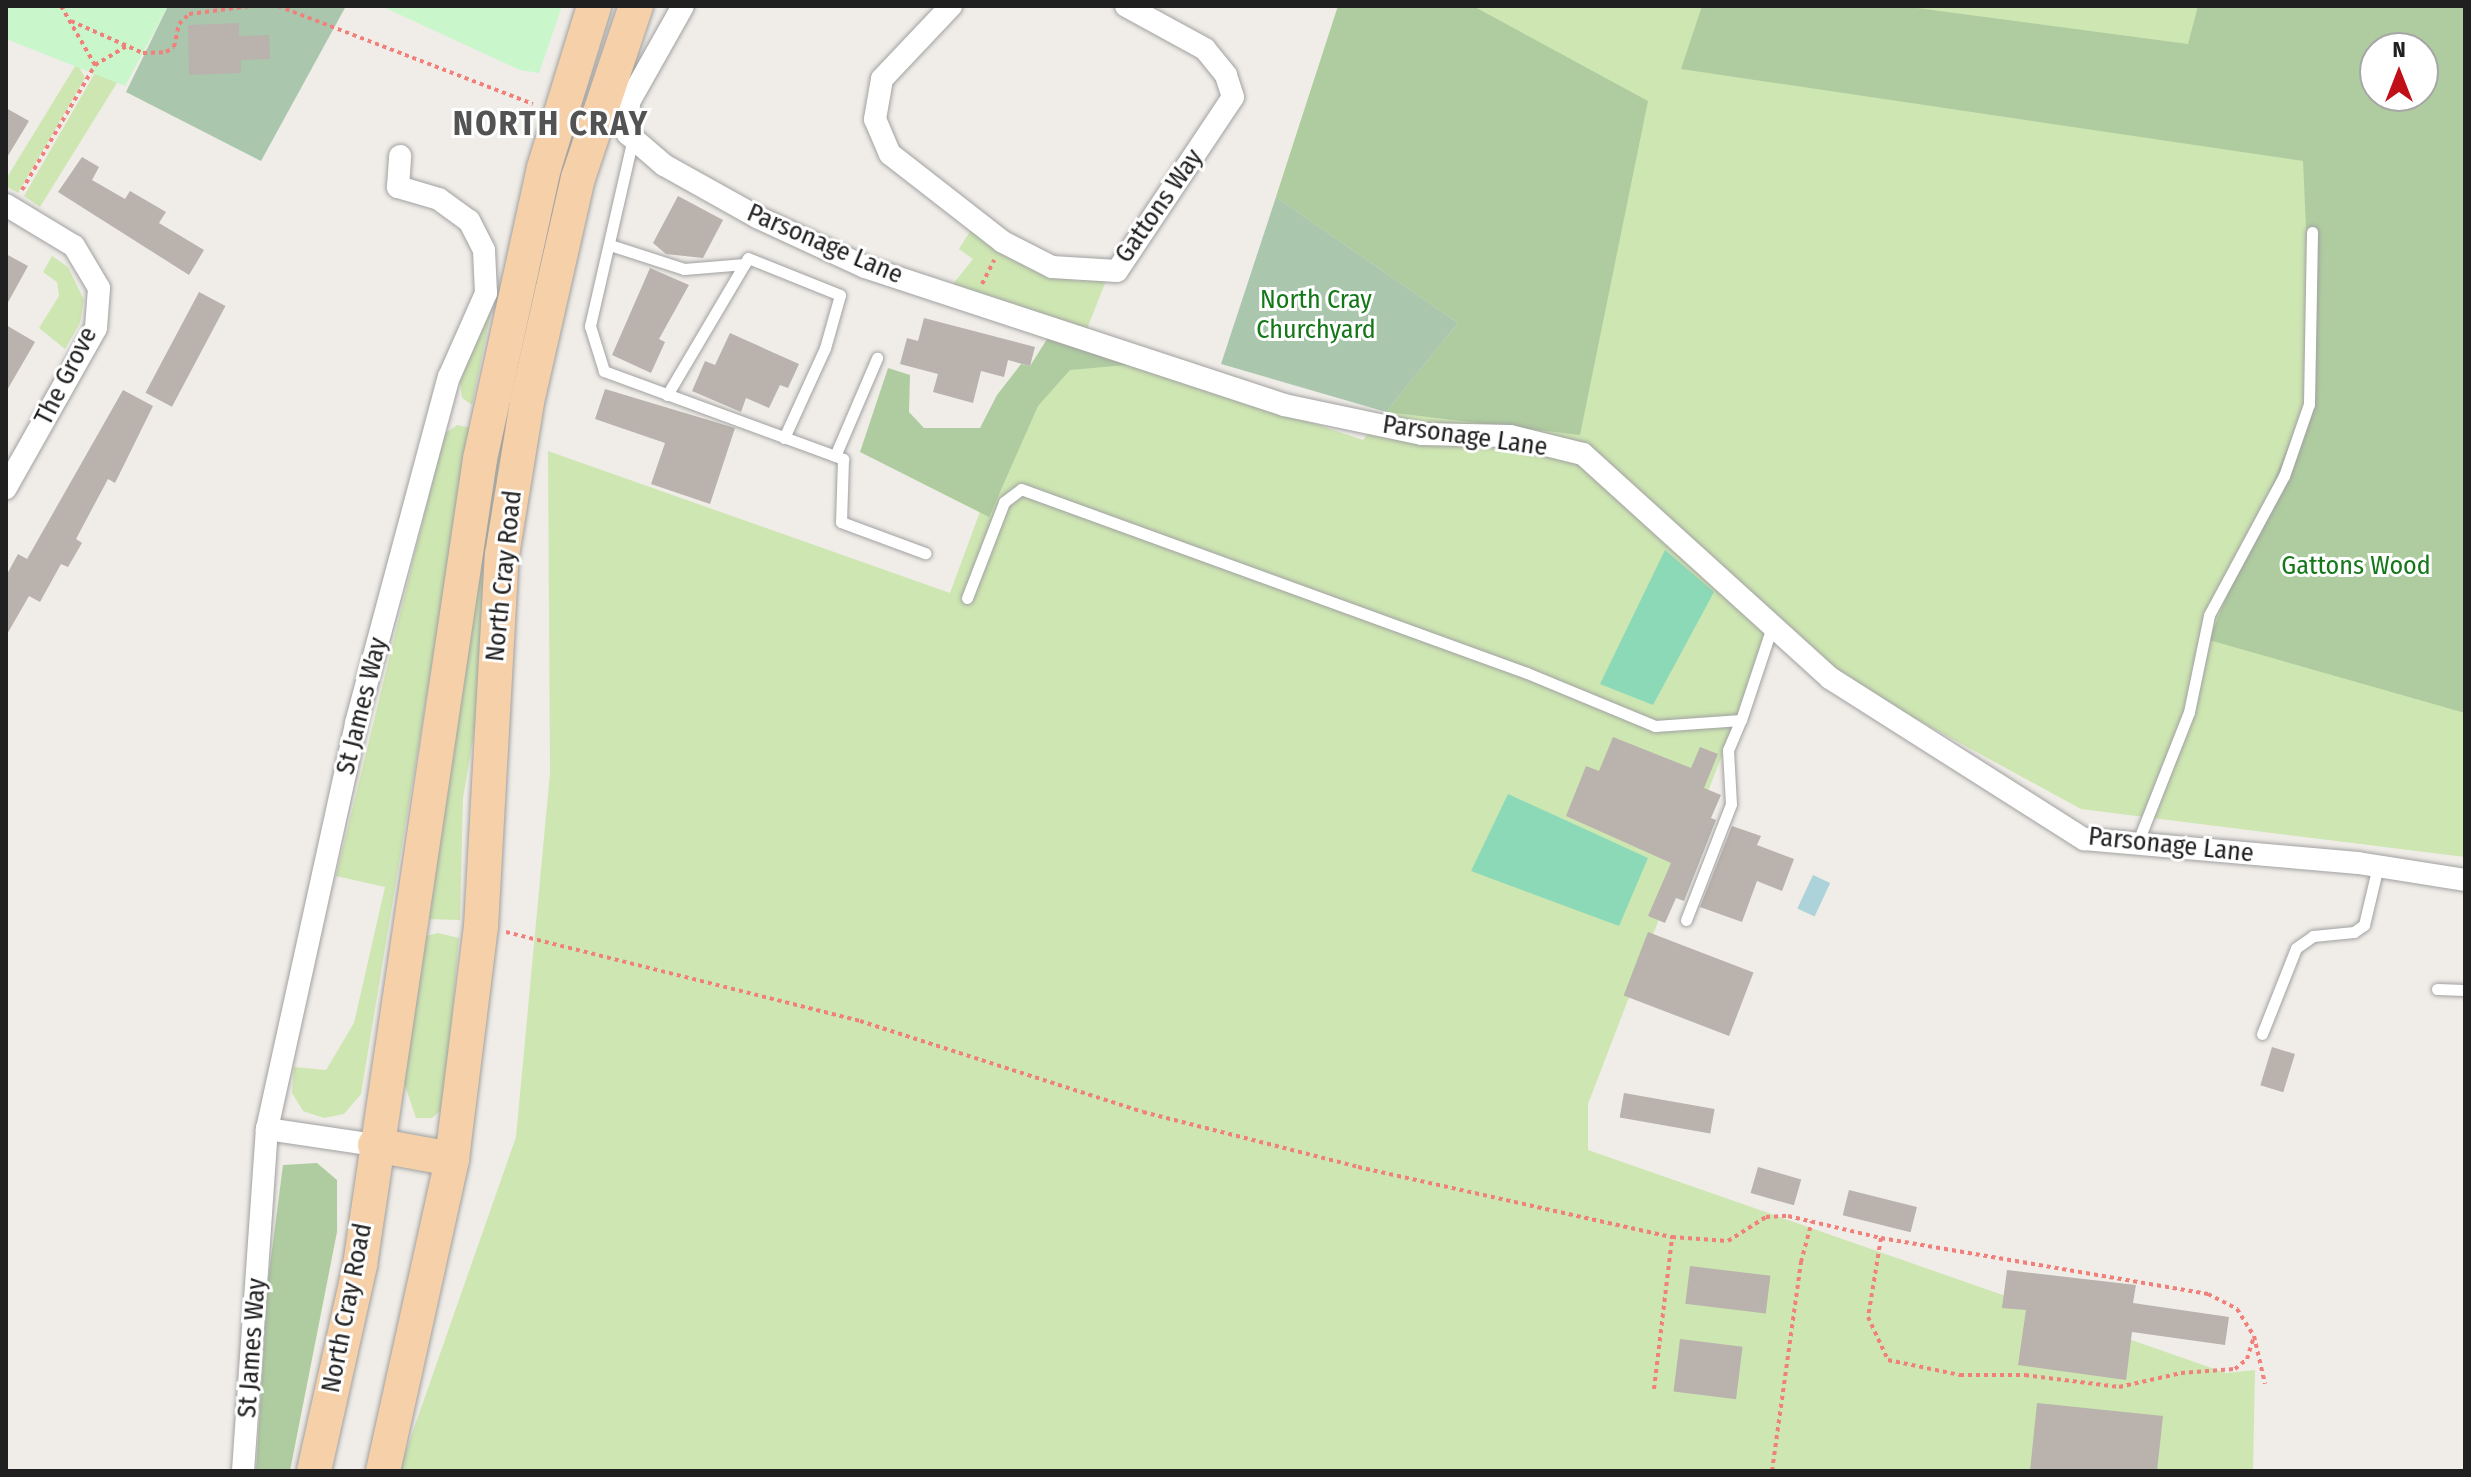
<!DOCTYPE html>
<html>
<head>
<meta charset="utf-8">
<style>
  body { margin:0 }
  #map { position:relative; width:2471px; height:1477px; overflow:hidden; background:#f0ede8; font-family:"Fira Sans Condensed",sans-serif }
  div>[style] { position:absolute }
  [style*='--x'] { left:calc(var(--x)*1px); top:calc(var(--y)*1px); width:calc(var(--w)*1px); rotate:calc(var(--a)*1deg) }
  .grass>* { inset:0; background:#cee6b2 }
  .forest>* { inset:0; background:#afcca0 }
  .cemetery>* { inset:0; background:#aac7ae }
  .park>* { inset:0; background:#c9f6cb }
  .pitch>* { inset:0; background:#8cd9b8 }
  .water>* { inset:0; background:#acd2da; transform-origin:0 0 }
  .building>* { inset:0; background:#b9b2ad; transform-origin:0 0 }
  .path>* { height:4px; margin-top:-2px; transform-origin:0; background:repeating-linear-gradient(90deg,#f08079 0 4px,transparent 0 8px) }
  .roads { filter:drop-shadow(0 0 2px #a1a1a1) drop-shadow(0 0 2px #a1a1a1) }
  .service>* { height:11px; margin:-5.5px; padding:0 5.5px; transform-origin:5.5px; border-radius:5.5px; background:#fff }
  .minor>* { height:22px; margin:-11px; padding:0 11px; transform-origin:11px; border-radius:11px; background:#fff }
  .primary>* { height:34px; margin:-17px; padding:0 17px; transform-origin:17px; border-radius:17px; background:#f5d0a8 }
  span { translate:-50% -50%; white-space:nowrap; text-align:center; line-height:1.15; -webkit-text-stroke:6px #fff; paint-order:stroke }
  .street-label { font-size:26px; color:#202020 }
  .park-label { font-size:26px; color:#147819 }
  .district-label { font-size:34px; color:#535353; font-weight:700; letter-spacing:2px }
  .frame { position:absolute; inset:0; border:8px solid #202020; pointer-events:none }
  .north { position:absolute; left:2359px; top:32px; width:80px; height:80px; box-sizing:border-box; background:#fff; border:2px solid #a6a6a6; border-radius:50%; rotate:0deg; font-size:22px; font-weight:700; line-height:32px; text-align:center; color:#202020 }
  .north::after { content:''; display:block; margin:auto; width:28px; height:36px; background:#c10f17; clip-path:polygon(50% 0,100% 100%,50% 72%,0 100%) }
</style>
</head>
<body>
<div id="map">
  <div class="grass">
    <i style="clip-path:polygon(evenodd,1338px 6px,2465px 6px,2465px 857px,2081px 809px,1767px 638px,1588px 1104px,1588px 1150px,2226px 1373px,2255px 1370px,2253px 1471px,399px 1471px,516px 1137px,550px 773px,548px 451px,950px 593px,995px 471px,1054px 336px,1363px 440px,1458px 323px,1276px 197px,1338px 6px,2375px 48px,2423px 48px,2423px 96px,2375px 96px,2375px 48px)"></i>
    <i style="clip-path:polygon(133px 57px,40px 207px,24px 196px,96px 71px)"></i>
    <i style="clip-path:polygon(77px 63px,85px 78px,18px 193px,6px 186px,6px 179px)"></i>
    <i style="clip-path:polygon(562px 156px,572px 159px,463px 798px,460px 920px,423px 919px,504px 401px)"></i>
    <i style="clip-path:polygon(974px 225px,1077px 281px,1107px 278px,1087px 329px,953px 284px,973px 259px,959px 249px)"></i>
    <i style="clip-path:polygon(52px 256px,68px 267px,84px 300px,80px 323px,65px 349px,39px 328px,59px 296px,57px 282px,43px 272px)"></i>
    <i style="clip-path:polygon(493px 303px,472px 405px,462px 398px,460px 381px)"></i>
    <i style="clip-path:polygon(457px 425px,471px 428px,361px 1094px,344px 1114px,324px 1118px,303px 1111px,292px 1093px,294px 1067px,326px 1070px,354px 1023px,385px 887px,336px 876px,444px 434px)"></i>
    <i style="clip-path:polygon(438px 933px,459px 938px,444px 1108px,432px 1118px,416px 1118px,400px 1071px,422px 937px)"></i>
  </div>
  <div class="forest">
    <i style="clip-path:polygon(1338px 6px,1473px 6px,1648px 101px,1580px 435px,1386px 412px,1458px 323px,1276px 197px)"></i>
    <i style="clip-path:polygon(evenodd,1702px 6px,1902px 6px,2188px 44px,2198px 6px,2465px 6px,2465px 713px,2209px 640px,2313px 385px,2303px 161px,1681px 69px,1702px 6px,2375px 48px,2423px 48px,2423px 96px,2375px 96px,2375px 48px)"></i>
    <i style="clip-path:polygon(1051px 333px,1137px 364px,1070px 370px,1038px 406px,989px 517px,860px 452px,888px 368px,910px 375px,909px 412px,924px 428px,980px 428px,997px 395px,1021px 364px,1030px 366px)"></i>
    <i style="clip-path:polygon(317px 1163px,337px 1180px,337px 1232px,290px 1471px,256px 1471px,268px 1281px,283px 1165px)"></i>
  </div>
  <div class="cemetery">
    <i style="clip-path:polygon(168px 6px,346px 6px,261px 161px,126px 92px)"></i>
    <i style="clip-path:polygon(1276px 197px,1458px 323px,1386px 412px,1221px 364px)"></i>
  </div>
  <div class="park">
    <i style="clip-path:polygon(6px 6px,168px 6px,125px 86px,6px 39px)"></i>
    <i style="clip-path:polygon(381px 6px,562px 6px,539px 73px,520px 70px)"></i>
  </div>
  <div class="pitch">
    <i style="clip-path:polygon(1665px 550px,1714px 592px,1653px 705px,1600px 684px)"></i>
    <i style="clip-path:polygon(1508px 794px,1648px 858px,1619px 926px,1471px 871px)"></i>
  </div>
  <div class="water">
    <i style="left:1813px;top:875px;width:19px;height:37px;rotate:25deg"></i>
  </div>
  <div class="building">
    <i style="clip-path:polygon(239px 23px,239px 36px,269px 35px,270px 59px,241px 60px,241px 73px,189px 75px,188px 25px)"></i>
    <i style="clip-path:polygon(6px 108px,29px 121px,6px 159px)"></i>
    <i style="clip-path:polygon(82px 157px,99px 167px,92px 180px,125px 199px,130px 191px,166px 212px,159px 223px,204px 250px,189px 275px,58px 192px)"></i>
    <i style="clip-path:polygon(678px 196px,723px 220px,703px 258px,666px 254px,653px 243px)"></i>
    <i style="clip-path:polygon(6px 254px,28px 266px,6px 306px)"></i>
    <i style="clip-path:polygon(650px 268px,689px 285px,659px 339px,665px 342px,651px 373px,612px 355px)"></i>
    <i style="left:199px;top:292px;width:30px;height:114px;rotate:28deg"></i>
    <i style="clip-path:polygon(924px 318px,1035px 347px,1030px 366px,1008px 360px,1004px 377px,981px 371px,973px 403px,933px 392px,938px 374px,900px 364px,907px 338px,918px 341px)"></i>
    <i style="clip-path:polygon(6px 325px,35px 342px,6px 392px)"></i>
    <i style="clip-path:polygon(730px 333px,799px 364px,788px 388px,780px 385px,769px 408px,746px 398px,741px 412px,692px 391px,705px 361px,715px 365px)"></i>
    <i style="clip-path:polygon(605px 389px,735px 428px,710px 504px,651px 484px,665px 443px,595px 419px)"></i>
    <i style="clip-path:polygon(123px 390px,153px 406px,115px 483px,108px 479px,76px 539px,82px 543px,68px 567px,61px 564px,40px 602px,29px 596px,6px 636px,6px 576px,18px 554px,27px 559px)"></i>
    <i style="clip-path:polygon(1613px 737px,1691px 768px,1700px 747px,1718px 754px,1704px 788px,1721px 795px,1711px 818px,1716px 820px,1684px 901px,1676px 898px,1665px 923px,1648px 916px,1671px 863px,1566px 816px,1586px 766px,1599px 771px)"></i>
    <i style="clip-path:polygon(1732px 826px,1761px 836px,1757px 845px,1794px 859px,1782px 891px,1757px 881px,1742px 922px,1700px 907px)"></i>
    <i style="left:1648px;top:932px;width:113px;height:68px;rotate:21deg"></i>
    <i style="left:2272px;top:1047px;width:24px;height:40px;rotate:17deg"></i>
    <i style="left:1624px;top:1093px;width:92px;height:25px;rotate:10deg"></i>
    <i style="left:1758px;top:1167px;width:45px;height:27px;rotate:16deg"></i>
    <i style="left:1849px;top:1190px;width:70px;height:26px;rotate:14deg"></i>
    <i style="left:1690px;top:1266px;width:81px;height:38px;rotate:7deg"></i>
    <i style="clip-path:polygon(2007px 1270px,2136px 1285px,2133px 1303px,2229px 1317px,2225px 1345px,2132px 1332px,2126px 1380px,2018px 1365px,2026px 1310px,2002px 1308px)"></i>
    <i style="left:1680px;top:1339px;width:63px;height:53px;rotate:7deg"></i>
    <i style="clip-path:polygon(2037px 1403px,2163px 1416px,2157px 1471px,2030px 1471px)"></i>
  </div>
  <div class="path">
    <i style="--x:61;--y:6;--w:68;--a:60"></i>
    <i style="--x:278;--y:6;--w:273;--a:21"></i>
    <i style="--x:71;--y:21;--w:79;--a:24"></i>
    <i style="--x:143;--y:53;--w:23;--a:-2"></i>
    <i style="--x:166;--y:52;--w:9;--a:-32"></i>
    <i style="--x:174;--y:47;--w:24;--a:-78"></i>
    <i style="--x:179;--y:24;--w:14;--a:-45"></i>
    <i style="--x:189;--y:14;--w:62;--a:-7.5"></i>
    <i style="--x:22;--y:190;--w:145;--a:-59.7"></i>
    <i style="--x:95;--y:65;--w:37;--a:-31"></i>
    <i style="--x:982;--y:284;--w:27;--a:-63"></i>
    <i style="--x:506;--y:932;--w:365;--a:14.1"></i>
    <i style="--x:860;--y:1021;--w:297;--a:17.8"></i>
    <i style="--x:1143;--y:1112;--w:222;--a:14.3"></i>
    <i style="--x:1358;--y:1167;--w:322;--a:12.6"></i>
    <i style="--x:1672;--y:1237;--w:56;--a:4.1"></i>
    <i style="--x:1728;--y:1241;--w:45;--a:-32.3"></i>
    <i style="--x:1766;--y:1217;--w:22;--a:-3"></i>
    <i style="--x:1788;--y:1216;--w:96;--a:13.3"></i>
    <i style="--x:1881;--y:1238;--w:80;--a:99.3"></i>
    <i style="--x:1868;--y:1317;--w:47;--a:65.1"></i>
    <i style="--x:1888;--y:1360;--w:74;--a:11.8"></i>
    <i style="--x:1960;--y:1375;--w:65;--a:0"></i>
    <i style="--x:2025;--y:1375;--w:95;--a:7.3"></i>
    <i style="--x:2119;--y:1387;--w:64;--a:-12.7"></i>
    <i style="--x:2181;--y:1373;--w:54;--a:-4.2"></i>
    <i style="--x:2235;--y:1369;--w:16;--a:-40"></i>
    <i style="--x:2247;--y:1359;--w:24;--a:-73"></i>
    <i style="--x:1881;--y:1238;--w:332;--a:9.7"></i>
    <i style="--x:2208;--y:1294;--w:33;--a:27"></i>
    <i style="--x:2237;--y:1309;--w:32;--a:58"></i>
    <i style="--x:2254;--y:1336;--w:49;--a:77.1"></i>
    <i style="--x:1654;--y:1389;--w:153;--a:-83.2"></i>
    <i style="--x:1772;--y:1471;--w:211;--a:-82.1"></i>
    <i style="--x:1801;--y:1262;--w:42;--a:-75"></i>
  </div>
  <div class="roads">
    <div class="service">
      <i style="--x:633;--y:138;--w:193;--a:102.9"></i>
      <i style="--x:590;--y:326;--w:47;--a:72.7"></i>
      <i style="--x:604;--y:371;--w:255;--a:20.2"></i>
      <i style="--x:843;--y:459;--w:63;--a:91.8"></i>
      <i style="--x:841;--y:522;--w:90;--a:20.3"></i>
      <i style="--x:610;--y:245;--w:78;--a:18"></i>
      <i style="--x:684;--y:269;--w:61;--a:-4.7"></i>
      <i style="--x:667;--y:395;--w:159;--a:-59.4"></i>
      <i style="--x:748;--y:258;--w:99;--a:21.9"></i>
      <i style="--x:840;--y:295;--w:55;--a:105.8"></i>
      <i style="--x:825;--y:348;--w:99;--a:114.5"></i>
      <i style="--x:835;--y:456;--w:107;--a:-66.8"></i>
      <i style="--x:967;--y:598;--w:103;--a:-68.9"></i>
      <i style="--x:1004;--y:502;--w:21;--a:-37"></i>
      <i style="--x:1021;--y:489;--w:538;--a:19.98"></i>
      <i style="--x:1527;--y:673;--w:139;--a:22.5"></i>
      <i style="--x:1655;--y:726;--w:86;--a:-4"></i>
      <i style="--x:1741;--y:720;--w:98;--a:-71.6"></i>
      <i style="--x:2137;--y:844;--w:142;--a:-68.5"></i>
      <i style="--x:2189;--y:712;--w:99;--a:-78.3"></i>
      <i style="--x:2209;--y:615;--w:158;--a:-61.7"></i>
      <i style="--x:2284;--y:476;--w:76;--a:-70.9"></i>
      <i style="--x:2309;--y:404;--w:172;--a:-89"></i>
      <i style="--x:1686;--y:920;--w:124;--a:-68.8"></i>
      <i style="--x:1731;--y:804;--w:54;--a:-93.2"></i>
      <i style="--x:1728;--y:750;--w:33;--a:-67"></i>
      <i style="--x:2437;--y:989;--w:28;--a:2"></i>
      <i style="--x:2262;--y:1034;--w:92;--a:-68.4"></i>
      <i style="--x:2296;--y:948;--w:21;--a:-35"></i>
      <i style="--x:2313;--y:936;--w:41;--a:-5.6"></i>
      <i style="--x:2354;--y:932;--w:12;--a:-35"></i>
      <i style="--x:2364;--y:925;--w:61;--a:-76.7"></i>
    </div>
    <div class="minor">
      <i style="--x:683;--y:6;--w:110;--a:119.4"></i>
      <i style="--x:629;--y:102;--w:32;--a:92"></i>
      <i style="--x:628;--y:134;--w:48;--a:40.7"></i>
      <i style="--x:664;--y:165;--w:107;--a:29.2"></i>
      <i style="--x:757;--y:217;--w:119;--a:24.8"></i>
      <i style="--x:865;--y:267;--w:441;--a:18.2"></i>
      <i style="--x:1284;--y:405;--w:141;--a:11.9"></i>
      <i style="--x:1422;--y:434;--w:88;--a:1.3"></i>
      <i style="--x:1510;--y:436;--w:75;--a:13.9"></i>
      <i style="--x:1583;--y:454;--w:333;--a:42.2"></i>
      <i style="--x:1830;--y:678;--w:301;--a:32.4"></i>
      <i style="--x:2084;--y:839;--w:275;--a:5"></i>
      <i style="--x:2358;--y:863;--w:108;--a:9"></i>
      <i style="--x:951;--y:6;--w:100;--a:133.4"></i>
      <i style="--x:882;--y:79;--w:41;--a:99.9"></i>
      <i style="--x:875;--y:119;--w:38;--a:67"></i>
      <i style="--x:890;--y:154;--w:143;--a:37.9"></i>
      <i style="--x:1003;--y:242;--w:55;--a:27"></i>
      <i style="--x:1052;--y:267;--w:65;--a:3.5"></i>
      <i style="--x:1117;--y:271;--w:209;--a:-56.3"></i>
      <i style="--x:1233;--y:97;--w:23;--a:-108"></i>
      <i style="--x:1226;--y:75;--w:33;--a:-129"></i>
      <i style="--x:1205;--y:49;--w:90;--a:-151.4"></i>
      <i style="--x:6;--y:205;--w:79;--a:31.1"></i>
      <i style="--x:74;--y:246;--w:49;--a:59.2"></i>
      <i style="--x:99;--y:288;--w:40;--a:94.3"></i>
      <i style="--x:96;--y:328;--w:184;--a:119.4"></i>
      <i style="--x:267;--y:1129;--w:109;--a:8.4"></i>
      <i style="--x:243;--y:1471;--w:343;--a:-86"></i>
      <i style="--x:267;--y:1129;--w:416;--a:-77.6"></i>
      <i style="--x:356;--y:723;--w:358;--a:-75"></i>
      <i style="--x:449;--y:377;--w:92;--a:-66.2"></i>
      <i style="--x:486;--y:293;--w:43;--a:-92.7"></i>
      <i style="--x:484;--y:250;--w:33;--a:-117"></i>
      <i style="--x:469;--y:221;--w:37;--a:-144"></i>
      <i style="--x:439;--y:199;--w:43;--a:-163.7"></i>
      <i style="--x:398;--y:187;--w:31;--a:-86"></i>
    </div>
    <div class="primary">
      <i style="--x:375;--y:1145;--w:78;--a:10.3"></i>
      <i style="--x:314;--y:1471;--w:211;--a:-77.4"></i>
      <i style="--x:360;--y:1265;--w:815;--a:-81.53"></i>
      <i style="--x:480;--y:459;--w:298;--a:-77.6"></i>
      <i style="--x:544;--y:168;--w:170;--a:-72.8"></i>
      <i style="--x:383;--y:1471;--w:320;--a:-77.5"></i>
      <i style="--x:452;--y:1159;--w:234;--a:-82.9"></i>
      <i style="--x:481;--y:927;--w:373;--a:-86.8"></i>
      <i style="--x:502;--y:555;--w:155;--a:-80.7"></i>
      <i style="--x:527;--y:402;--w:230;--a:-77.2"></i>
      <i style="--x:578;--y:178;--w:182;--a:-71.4"></i>
    </div>
  </div>
  <div class="street-label">
    <span style="left:1159px;top:206px;rotate:-55deg">Gattons Way</span>
    <span style="left:825px;top:244px;rotate:23deg">Parsonage Lane</span>
    <span style="left:66px;top:376px;rotate:-63deg">The Grove</span>
    <span style="left:1465px;top:436px;rotate:8deg">Parsonage Lane</span>
    <span style="left:504px;top:576px;rotate:-84deg">North Cray Road</span>
    <span style="left:362px;top:706px;rotate:-76deg">St James Way</span>
    <span style="left:2171px;top:845px;rotate:6deg">Parsonage Lane</span>
    <span style="left:347px;top:1308px;rotate:-79deg">North Cray Road</span>
    <span style="left:252px;top:1348px;rotate:-86deg">St James Way</span>
  </div>
  <div class="park-label">
    <span style="left:1316px;top:315px">North Cray<br>Churchyard</span>
    <span style="left:2356px;top:566px">Gattons Wood</span>
  </div>
  <div class="district-label">
    <span style="left:551px;top:124px">NORTH CRAY</span>
  </div>
  <div class="frame"></div>
  <div class="north">N</div>
</div>
</body>
</html>
